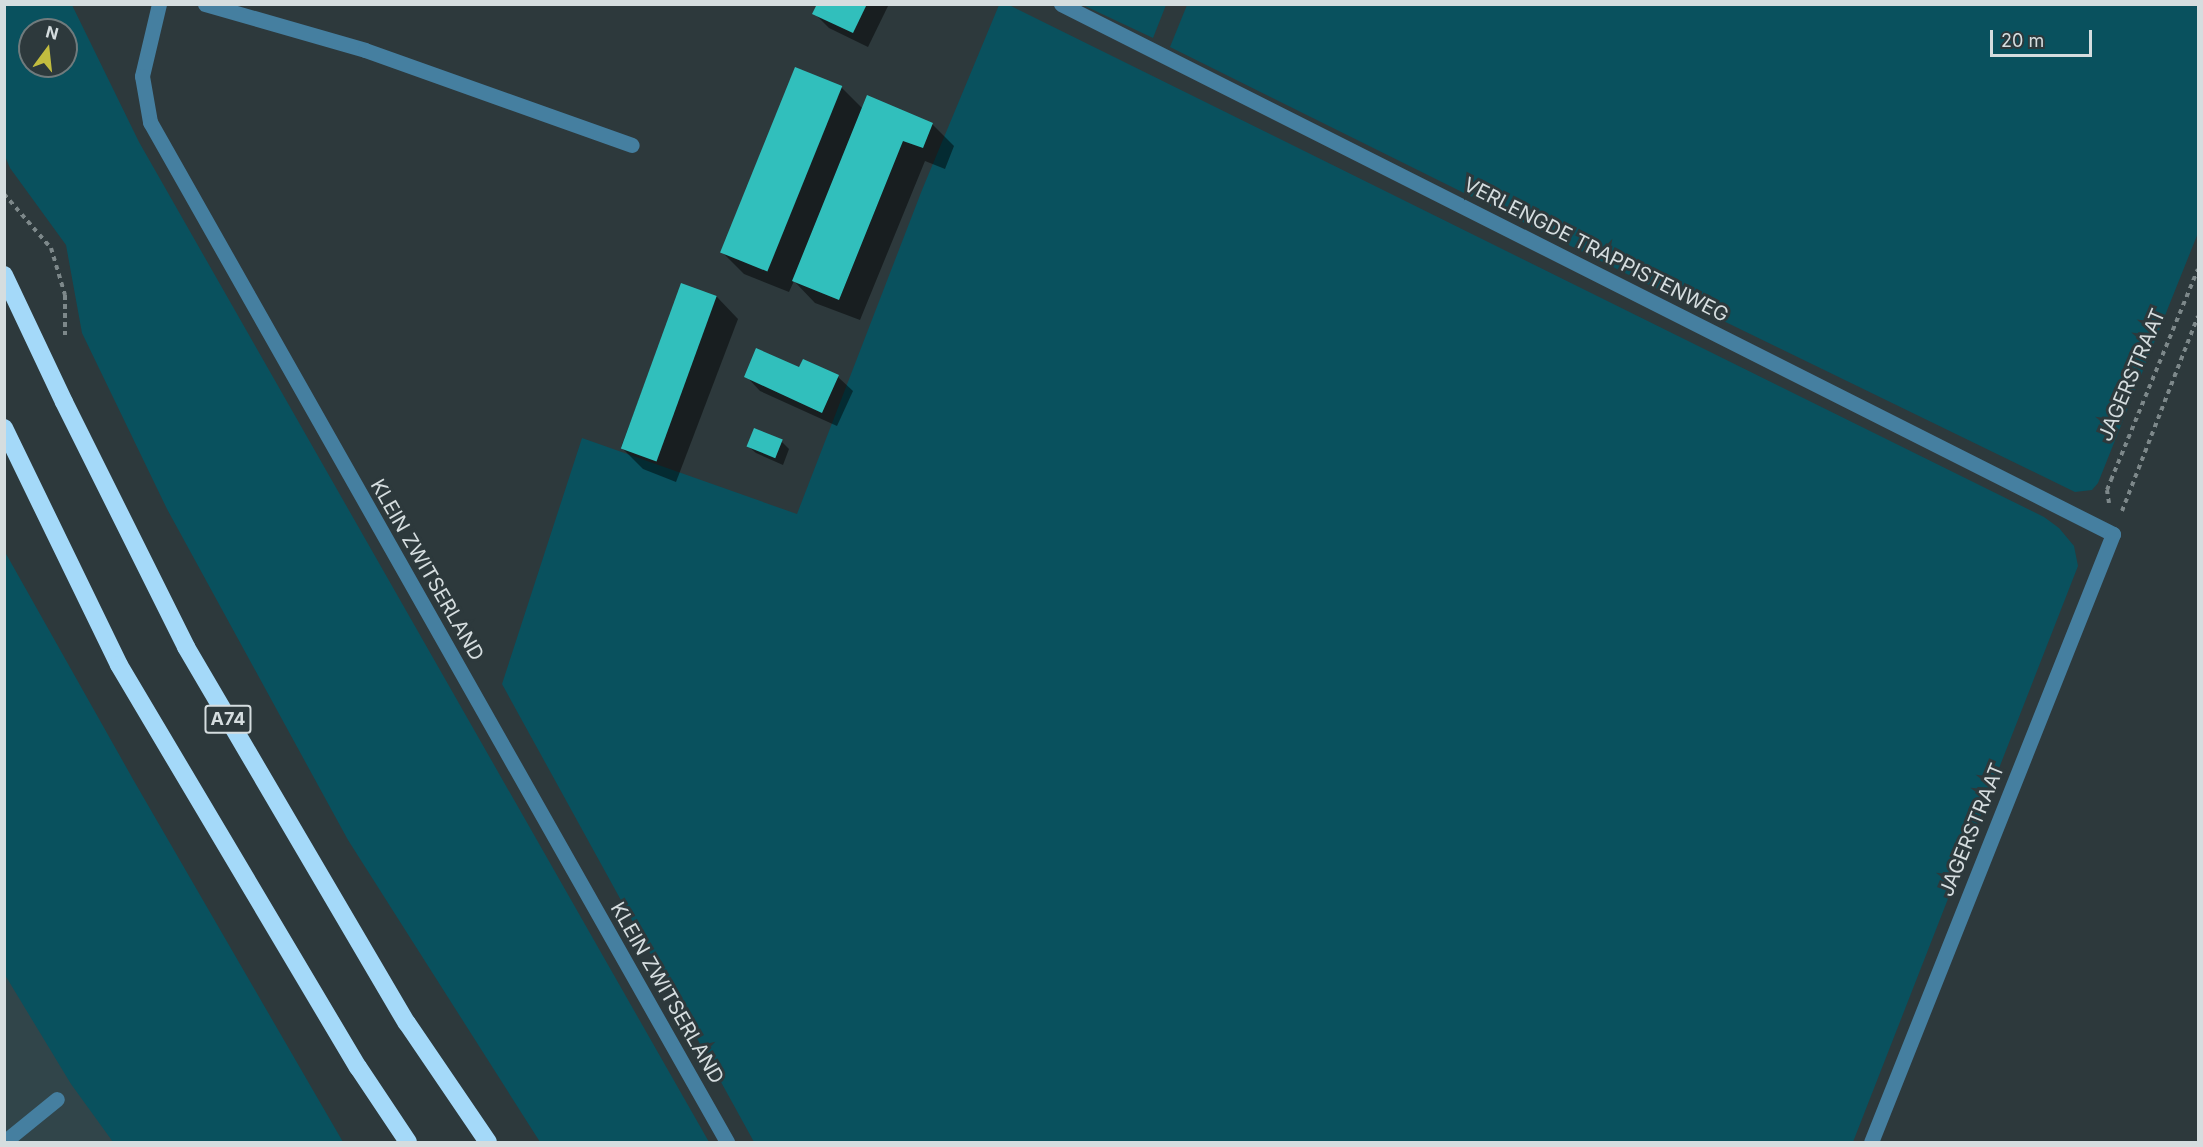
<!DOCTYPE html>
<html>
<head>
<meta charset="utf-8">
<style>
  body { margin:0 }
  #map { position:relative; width:2203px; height:1147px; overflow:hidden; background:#2d393c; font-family:Inter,sans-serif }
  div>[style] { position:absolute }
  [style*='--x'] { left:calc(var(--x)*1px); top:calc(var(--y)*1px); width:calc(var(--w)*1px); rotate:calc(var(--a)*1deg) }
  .built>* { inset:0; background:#31454a }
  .green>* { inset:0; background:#09515e }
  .shadow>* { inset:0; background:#0007 }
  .building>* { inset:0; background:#31bfbc; transform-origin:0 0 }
  .path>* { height:4px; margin-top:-2px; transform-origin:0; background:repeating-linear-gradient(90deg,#7d888a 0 4.5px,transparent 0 9px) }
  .minor>* { height:15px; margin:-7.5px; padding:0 7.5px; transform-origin:7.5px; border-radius:7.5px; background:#457fa0 }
  .highway>* { height:18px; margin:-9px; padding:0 9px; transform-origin:9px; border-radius:9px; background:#a4d9f9 }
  span { translate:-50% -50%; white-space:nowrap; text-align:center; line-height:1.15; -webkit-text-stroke:6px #2d393c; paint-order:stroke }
  .shield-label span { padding:2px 4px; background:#2d393c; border:2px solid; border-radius:4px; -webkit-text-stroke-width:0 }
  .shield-label { font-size:18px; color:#d5dddf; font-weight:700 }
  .street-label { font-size:20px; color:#d5dddf }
  .frame { position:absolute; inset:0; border:6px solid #d5dddf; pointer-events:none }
  .north { position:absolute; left:18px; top:18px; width:60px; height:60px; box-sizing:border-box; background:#2d393c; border:2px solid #707b7d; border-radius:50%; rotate:15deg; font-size:16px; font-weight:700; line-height:24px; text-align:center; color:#d5dddf }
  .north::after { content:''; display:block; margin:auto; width:21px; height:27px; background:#c2bd3f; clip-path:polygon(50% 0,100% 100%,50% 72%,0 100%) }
  .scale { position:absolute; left:1990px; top:30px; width:102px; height:27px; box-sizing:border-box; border:3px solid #d5dddf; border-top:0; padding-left:8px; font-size:18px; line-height:21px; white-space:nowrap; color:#d5dddf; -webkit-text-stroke:4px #2d393c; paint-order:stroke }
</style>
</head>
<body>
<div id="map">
  <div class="built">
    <i style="clip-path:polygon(5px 973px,127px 1142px,5px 1142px)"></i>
  </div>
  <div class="green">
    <i style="clip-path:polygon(evenodd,4px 5px,72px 5px,139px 142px,709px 1142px,540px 1142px,348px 840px,167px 509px,82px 333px,66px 245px,10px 168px,5px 156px,4px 5px,30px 30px,66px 30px,66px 66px,30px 66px,30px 30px)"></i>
    <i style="clip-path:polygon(999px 5px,1009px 5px,2044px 517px,2059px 528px,2074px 546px,2078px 566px,1853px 1142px,754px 1142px,502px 684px,582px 438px,797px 514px,922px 190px)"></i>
    <i style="clip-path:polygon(1083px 5px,1166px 5px,1153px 38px)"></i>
    <i style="clip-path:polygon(1187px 5px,2198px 5px,2198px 233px,2098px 483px,2092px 490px,2075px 492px,1633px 277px,1170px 47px)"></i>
    <i style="clip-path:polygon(5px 552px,134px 781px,343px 1142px,113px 1142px,71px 1084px,5px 975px)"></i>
  </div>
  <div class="shadow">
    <i style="clip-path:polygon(819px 4px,889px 4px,868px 47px,829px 28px,814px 13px)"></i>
    <i style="clip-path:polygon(841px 87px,863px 109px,932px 124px,954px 146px,945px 169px,925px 161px,860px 320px,815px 303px,794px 281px,789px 292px,744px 274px,722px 252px)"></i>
    <i style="clip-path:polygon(682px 285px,717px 297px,738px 319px,676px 482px,643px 469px,621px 447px)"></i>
    <i style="clip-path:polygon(746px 376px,838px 377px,853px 391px,837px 426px,760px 391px)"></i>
    <i style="clip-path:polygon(755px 430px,782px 442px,789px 449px,783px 465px,756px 453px,749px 447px)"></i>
  </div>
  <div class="building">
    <i style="clip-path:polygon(817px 4px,867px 4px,853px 33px,812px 14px)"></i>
    <i style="left:795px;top:67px;width:51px;height:200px;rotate:22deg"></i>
    <i style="clip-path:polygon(867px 95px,933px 123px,923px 148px,903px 141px,839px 300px,792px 281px)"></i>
    <i style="left:681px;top:283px;width:38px;height:176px;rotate:20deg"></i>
    <i style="clip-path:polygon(756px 348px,799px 367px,803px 359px,839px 375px,822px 413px,744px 377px)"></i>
    <i style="left:754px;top:428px;width:31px;height:20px;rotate:22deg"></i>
  </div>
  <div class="path">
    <i style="--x:4;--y:194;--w:72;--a:49"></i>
    <i style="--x:51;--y:248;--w:49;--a:73.4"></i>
    <i style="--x:65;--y:295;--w:43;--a:90"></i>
    <i style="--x:2109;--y:503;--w:13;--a:-99"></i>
    <i style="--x:2107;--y:490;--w:11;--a:-68"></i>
    <i style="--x:2111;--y:480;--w:228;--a:-67.6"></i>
    <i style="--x:2122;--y:511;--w:209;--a:-68.7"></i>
  </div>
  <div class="minor">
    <i style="--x:159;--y:4;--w:74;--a:103.3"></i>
    <i style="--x:142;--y:76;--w:47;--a:80.1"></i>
    <i style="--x:150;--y:122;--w:1172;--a:60.5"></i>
    <i style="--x:205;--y:4;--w:166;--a:16"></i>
    <i style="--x:365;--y:50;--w:283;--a:19.6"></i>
    <i style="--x:1061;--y:4;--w:1178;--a:26.74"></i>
    <i style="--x:2113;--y:534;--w:654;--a:111.7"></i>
    <i style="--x:4;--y:1142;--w:68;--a:-39.1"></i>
  </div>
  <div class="highway">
    <i style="--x:4;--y:275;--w:140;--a:64.7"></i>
    <i style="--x:64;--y:402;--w:274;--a:63.5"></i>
    <i style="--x:186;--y:647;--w:436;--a:59.6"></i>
    <i style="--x:407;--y:1023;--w:144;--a:55.8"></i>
    <i style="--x:4;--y:428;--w:263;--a:64.1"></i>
    <i style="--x:119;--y:665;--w:468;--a:59.3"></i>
    <i style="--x:358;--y:1067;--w:90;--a:56.3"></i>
  </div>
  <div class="shield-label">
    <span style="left:228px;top:719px">A74</span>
  </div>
  <div class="street-label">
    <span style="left:1596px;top:250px;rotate:27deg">VERLENGDE TRAPPISTENWEG</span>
    <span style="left:2132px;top:375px;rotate:-67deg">JAGERSTRAAT</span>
    <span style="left:427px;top:570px;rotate:60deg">KLEIN ZWITSERLAND</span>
    <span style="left:1972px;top:830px;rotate:-68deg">JAGERSTRAAT</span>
    <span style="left:667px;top:993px;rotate:60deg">KLEIN ZWITSERLAND</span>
  </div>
  <div class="frame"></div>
  <div class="north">N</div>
  <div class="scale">20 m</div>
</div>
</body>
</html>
